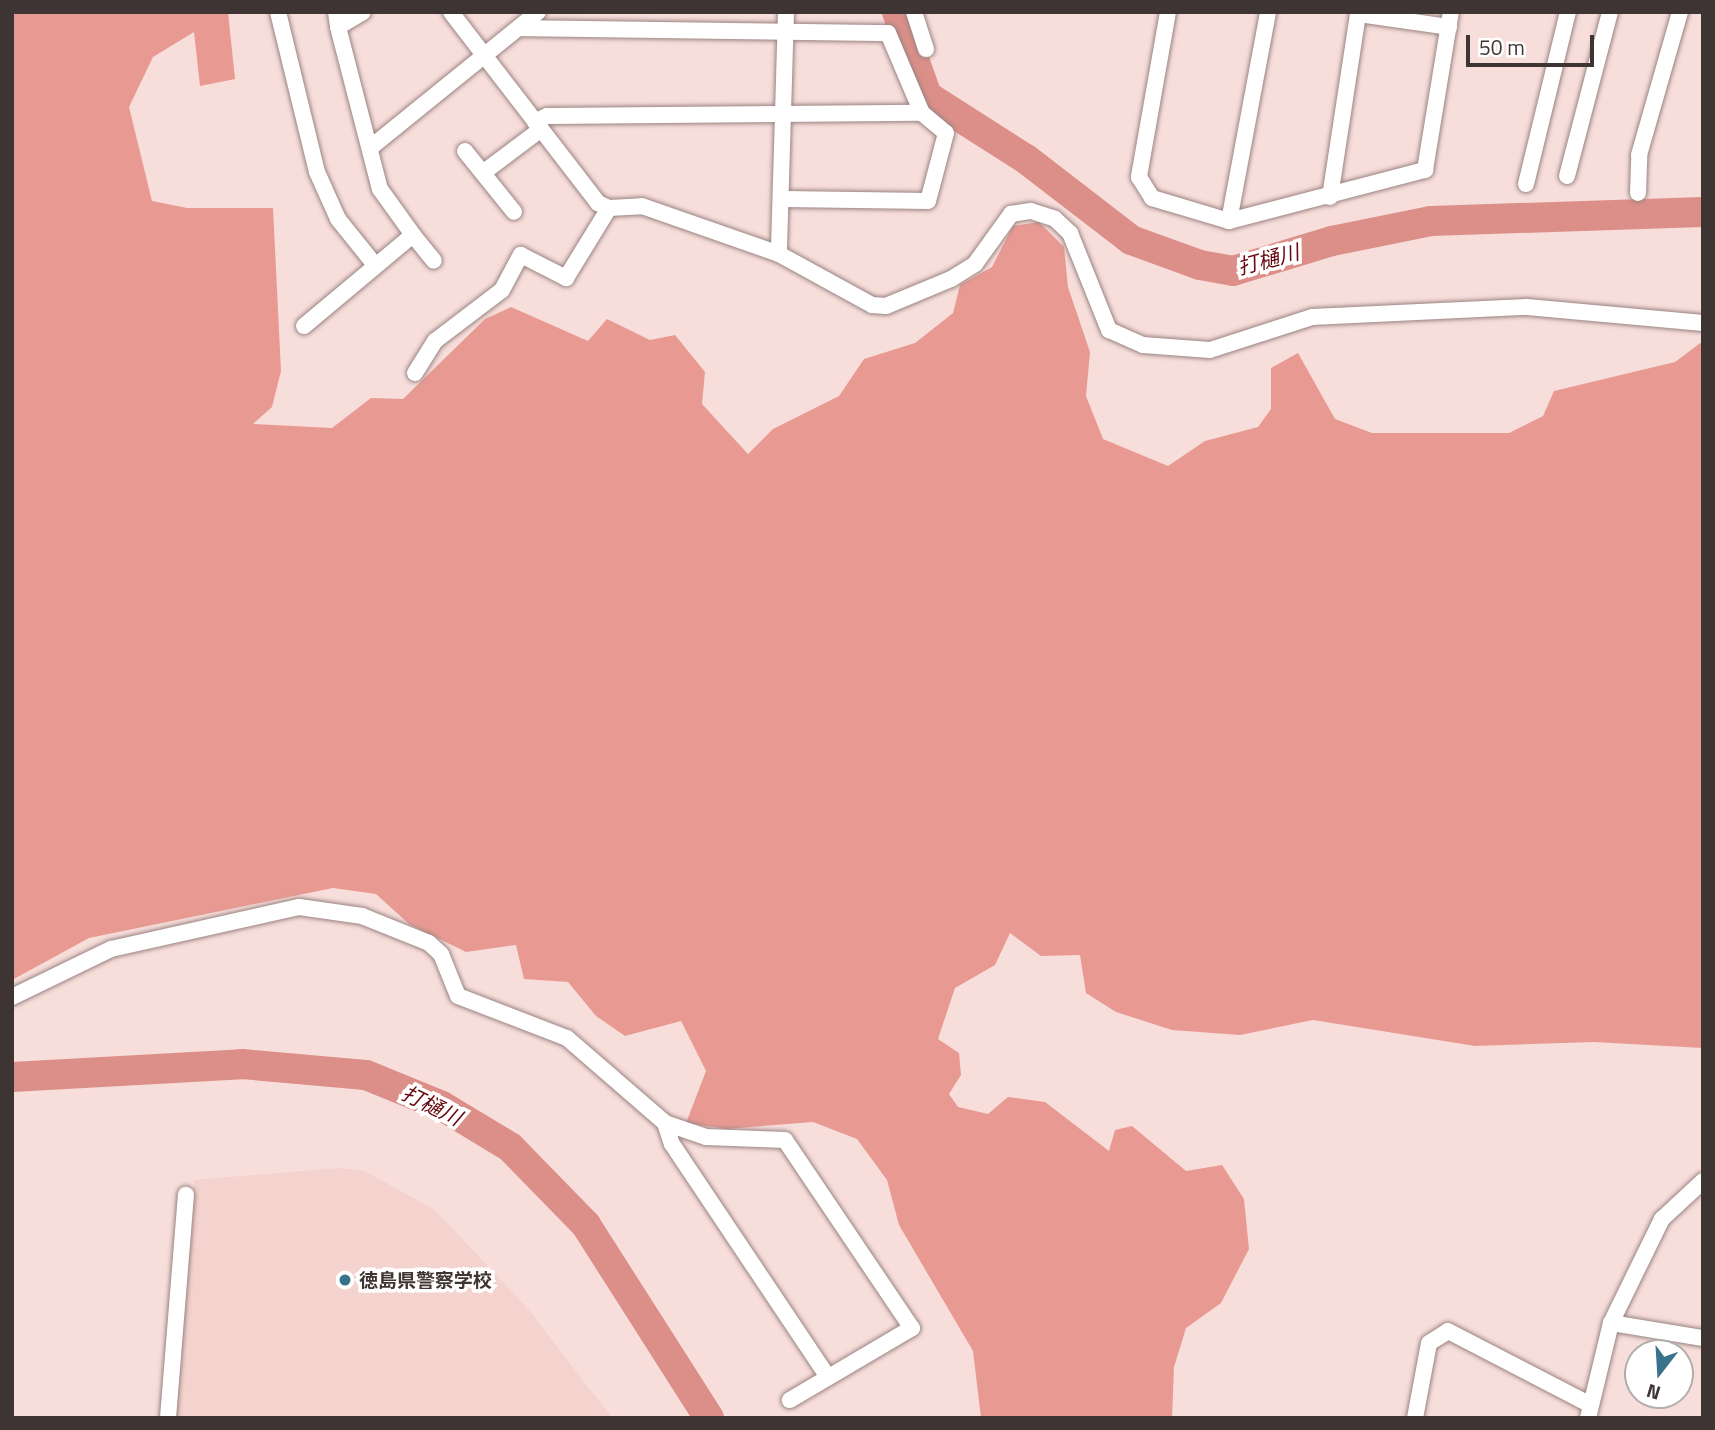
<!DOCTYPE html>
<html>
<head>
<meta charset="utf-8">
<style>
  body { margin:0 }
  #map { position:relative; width:1715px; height:1430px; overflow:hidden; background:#f7dedb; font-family:"Titillium Web","Noto Sans JP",sans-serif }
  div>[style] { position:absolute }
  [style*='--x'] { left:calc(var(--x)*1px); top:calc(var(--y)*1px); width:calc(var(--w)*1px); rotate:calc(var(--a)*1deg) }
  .built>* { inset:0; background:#f4d2ce }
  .forest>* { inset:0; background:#e89a92 }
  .river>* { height:30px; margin:-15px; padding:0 15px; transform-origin:15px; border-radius:15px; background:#dc8f88 }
  .roads { filter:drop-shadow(0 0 2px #9a8380) drop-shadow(0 0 2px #9a8380) }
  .minor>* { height:16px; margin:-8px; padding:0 8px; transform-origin:8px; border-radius:8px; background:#fff }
  .dots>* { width:19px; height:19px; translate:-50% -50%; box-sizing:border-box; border:4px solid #fff; border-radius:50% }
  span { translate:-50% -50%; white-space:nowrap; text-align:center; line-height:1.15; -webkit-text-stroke:7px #fff; paint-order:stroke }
  .poi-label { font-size:19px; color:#3e3433; font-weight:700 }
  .left { translate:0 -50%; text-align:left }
  .water-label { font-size:21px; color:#66080d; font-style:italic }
  .frame { position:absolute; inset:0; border:14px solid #3e3433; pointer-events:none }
  .north { position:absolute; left:1624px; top:1339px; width:70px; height:70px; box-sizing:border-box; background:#fff; border:2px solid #b2aead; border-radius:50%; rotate:197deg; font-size:19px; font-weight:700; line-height:28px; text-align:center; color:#3e3433 }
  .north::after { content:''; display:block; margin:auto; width:24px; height:32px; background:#38738b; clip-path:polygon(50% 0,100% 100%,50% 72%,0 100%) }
  .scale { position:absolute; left:1466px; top:35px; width:128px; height:32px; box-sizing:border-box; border:4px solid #3e3433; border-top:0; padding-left:9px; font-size:21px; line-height:24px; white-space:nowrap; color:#3e3433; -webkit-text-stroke:5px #fff; paint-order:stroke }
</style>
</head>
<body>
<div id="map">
  <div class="built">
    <i style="clip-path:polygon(339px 1168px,365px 1171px,435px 1210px,529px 1310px,612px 1418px,175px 1418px,194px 1180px)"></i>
  </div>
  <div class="forest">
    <i style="clip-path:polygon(12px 12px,228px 12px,235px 79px,200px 86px,194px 32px,153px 57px,129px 107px,152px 201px,187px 208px,273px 208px,281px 371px,272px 407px,253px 424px,332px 428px,371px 398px,403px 399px,485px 319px,511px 307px,588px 341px,607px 319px,650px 340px,675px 335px,705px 372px,702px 404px,748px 454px,773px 429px,839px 396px,864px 359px,915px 343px,953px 313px,960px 285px,992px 267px,1013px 226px,1039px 222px,1064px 247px,1068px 287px,1090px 352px,1086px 396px,1103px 439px,1168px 466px,1205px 441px,1258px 427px,1271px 409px,1271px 368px,1298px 353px,1335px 419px,1372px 433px,1509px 433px,1543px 416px,1554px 391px,1675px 362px,1703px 341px,1703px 1048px,1594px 1042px,1475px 1046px,1313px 1020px,1240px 1035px,1172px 1030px,1116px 1012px,1086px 993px,1080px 955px,1041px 956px,1010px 933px,995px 965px,955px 988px,938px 1039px,959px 1053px,961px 1075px,949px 1094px,958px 1107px,988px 1114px,1008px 1097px,1045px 1102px,1109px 1151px,1115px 1130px,1132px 1126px,1186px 1171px,1222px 1165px,1244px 1199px,1249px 1249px,1221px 1303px,1186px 1328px,1174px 1367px,1172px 1418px,981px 1418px,973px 1351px,899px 1225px,887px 1180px,857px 1139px,813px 1122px,726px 1129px,686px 1123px,706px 1071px,681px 1021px,625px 1036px,596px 1016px,568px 982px,524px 979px,516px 945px,466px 952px,409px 924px,376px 894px,333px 888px,89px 938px,12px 980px)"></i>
  </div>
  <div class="river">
    <i style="--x:897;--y:12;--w:89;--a:70.3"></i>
    <i style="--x:927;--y:96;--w:117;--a:32.5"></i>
    <i style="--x:1026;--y:159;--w:133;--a:37.6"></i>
    <i style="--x:1131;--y:240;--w:73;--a:19.9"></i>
    <i style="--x:1200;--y:265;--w:34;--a:10"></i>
    <i style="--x:1233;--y:271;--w:103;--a:-16.9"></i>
    <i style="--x:1332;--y:241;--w:101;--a:-11.4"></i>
    <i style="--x:1431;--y:221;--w:272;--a:-1.9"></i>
    <i style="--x:12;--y:1077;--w:230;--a:-3.2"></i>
    <i style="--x:242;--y:1064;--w:124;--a:5.1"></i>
    <i style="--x:366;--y:1075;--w:82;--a:22.2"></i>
    <i style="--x:442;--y:1106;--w:79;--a:31.1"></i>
    <i style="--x:510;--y:1147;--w:109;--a:45.7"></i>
    <i style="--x:586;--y:1225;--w:229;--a:57.5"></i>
  </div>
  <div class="roads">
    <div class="minor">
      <i style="--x:278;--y:12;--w:165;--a:76.3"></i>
      <i style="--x:317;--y:172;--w:51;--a:65.9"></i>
      <i style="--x:338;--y:219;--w:59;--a:51.2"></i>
      <i style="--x:336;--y:12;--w:15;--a:82"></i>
      <i style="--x:338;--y:27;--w:29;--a:-31"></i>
      <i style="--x:786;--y:12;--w:242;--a:91.7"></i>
      <i style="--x:779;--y:254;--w:106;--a:28.7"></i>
      <i style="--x:872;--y:305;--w:14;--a:4"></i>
      <i style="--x:886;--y:306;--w:70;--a:-22.6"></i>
      <i style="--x:951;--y:279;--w:28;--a:-32"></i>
      <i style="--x:975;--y:264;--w:62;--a:-54.2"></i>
      <i style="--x:1011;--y:214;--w:20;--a:-9"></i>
      <i style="--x:1031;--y:211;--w:25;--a:18"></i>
      <i style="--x:1055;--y:219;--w:21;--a:43"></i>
      <i style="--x:1070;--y:233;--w:105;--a:68.1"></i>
      <i style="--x:1109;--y:330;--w:37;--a:24"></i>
      <i style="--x:1143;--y:345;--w:67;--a:4.3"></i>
      <i style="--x:1210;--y:350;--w:107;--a:-17.9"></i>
      <i style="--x:1312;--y:317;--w:215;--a:-2.7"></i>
      <i style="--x:1527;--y:307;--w:177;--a:5.2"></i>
      <i style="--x:914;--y:12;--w:39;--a:72"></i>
      <i style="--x:1168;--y:12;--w:168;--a:100"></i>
      <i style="--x:1139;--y:177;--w:25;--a:58"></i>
      <i style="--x:1152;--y:198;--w:80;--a:16.6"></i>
      <i style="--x:1229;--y:221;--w:203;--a:-14.6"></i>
      <i style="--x:1425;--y:170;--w:160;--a:-80.7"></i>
      <i style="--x:338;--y:27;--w:167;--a:75.5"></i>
      <i style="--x:380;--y:189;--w:57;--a:54.3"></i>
      <i style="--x:520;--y:28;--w:368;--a:0.8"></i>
      <i style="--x:888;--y:33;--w:87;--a:67"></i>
      <i style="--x:922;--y:113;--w:31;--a:40"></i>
      <i style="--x:946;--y:133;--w:70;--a:104.8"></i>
      <i style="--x:928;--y:201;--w:144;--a:-179.2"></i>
      <i style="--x:535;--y:122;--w:13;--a:-27"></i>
      <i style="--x:547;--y:116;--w:375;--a:-0.5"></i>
      <i style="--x:370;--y:148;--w:216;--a:-39"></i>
      <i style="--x:465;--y:151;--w:78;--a:51.2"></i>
      <i style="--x:484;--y:172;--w:71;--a:-37"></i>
      <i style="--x:1567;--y:176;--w:170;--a:-75.3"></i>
      <i style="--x:1526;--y:184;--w:177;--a:-76.3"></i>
      <i style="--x:1638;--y:193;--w:38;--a:-88"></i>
      <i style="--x:1639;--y:155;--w:149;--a:-74"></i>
      <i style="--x:1330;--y:197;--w:185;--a:-81.3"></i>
      <i style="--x:1358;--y:14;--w:92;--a:8.1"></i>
      <i style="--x:609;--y:208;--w:33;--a:-3"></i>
      <i style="--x:642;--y:206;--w:145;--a:19.3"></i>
      <i style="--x:1229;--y:221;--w:213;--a:-79.4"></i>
      <i style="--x:304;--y:326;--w:142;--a:-39.9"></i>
      <i style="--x:413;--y:235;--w:33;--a:51"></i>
      <i style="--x:415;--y:373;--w:38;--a:-58"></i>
      <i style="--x:435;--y:341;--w:84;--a:-37.3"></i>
      <i style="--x:502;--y:290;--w:40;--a:-62"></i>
      <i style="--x:521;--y:255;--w:51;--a:27.1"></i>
      <i style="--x:566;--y:278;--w:82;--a:-58.4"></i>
      <i style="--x:609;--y:208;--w:12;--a:-156"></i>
      <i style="--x:598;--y:203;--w:241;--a:-127.6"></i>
      <i style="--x:12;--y:997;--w:110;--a:-25.9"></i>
      <i style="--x:111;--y:949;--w:193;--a:-12.6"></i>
      <i style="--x:299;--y:907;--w:64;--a:8.1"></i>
      <i style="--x:362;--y:916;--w:72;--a:21.9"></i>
      <i style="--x:429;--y:943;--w:16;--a:43"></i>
      <i style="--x:441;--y:954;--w:45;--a:68"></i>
      <i style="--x:458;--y:996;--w:117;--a:21.1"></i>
      <i style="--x:567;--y:1038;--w:130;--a:40.9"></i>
      <i style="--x:665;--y:1123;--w:22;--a:72"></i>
      <i style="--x:672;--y:1144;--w:280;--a:56.2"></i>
      <i style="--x:665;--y:1123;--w:43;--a:18.9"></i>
      <i style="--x:706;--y:1137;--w:79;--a:2.2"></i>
      <i style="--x:785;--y:1140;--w:227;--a:56"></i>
      <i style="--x:912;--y:1328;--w:142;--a:149.5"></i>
      <i style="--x:1611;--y:1323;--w:93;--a:9.3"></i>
      <i style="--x:168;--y:1418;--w:224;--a:-85.4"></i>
      <i style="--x:1415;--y:1418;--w:76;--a:-79.4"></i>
      <i style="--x:1429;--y:1343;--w:22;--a:-32"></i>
      <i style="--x:1448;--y:1331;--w:159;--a:27.4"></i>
      <i style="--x:1588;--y:1418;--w:98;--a:-76.4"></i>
      <i style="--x:1611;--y:1323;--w:116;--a:-63.9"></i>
      <i style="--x:1662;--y:1219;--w:56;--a:-42.8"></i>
    </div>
  </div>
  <div class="dots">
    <i style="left:345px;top:1280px;background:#38738b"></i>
  </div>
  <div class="poi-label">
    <span class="left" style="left:359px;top:1280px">徳島県警察学校</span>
  </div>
  <div class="water-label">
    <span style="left:1268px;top:259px;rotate:-15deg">打樋川</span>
    <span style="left:432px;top:1105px;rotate:26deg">打樋川</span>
  </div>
  <div class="frame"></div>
  <div class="north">N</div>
  <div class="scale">50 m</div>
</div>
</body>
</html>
